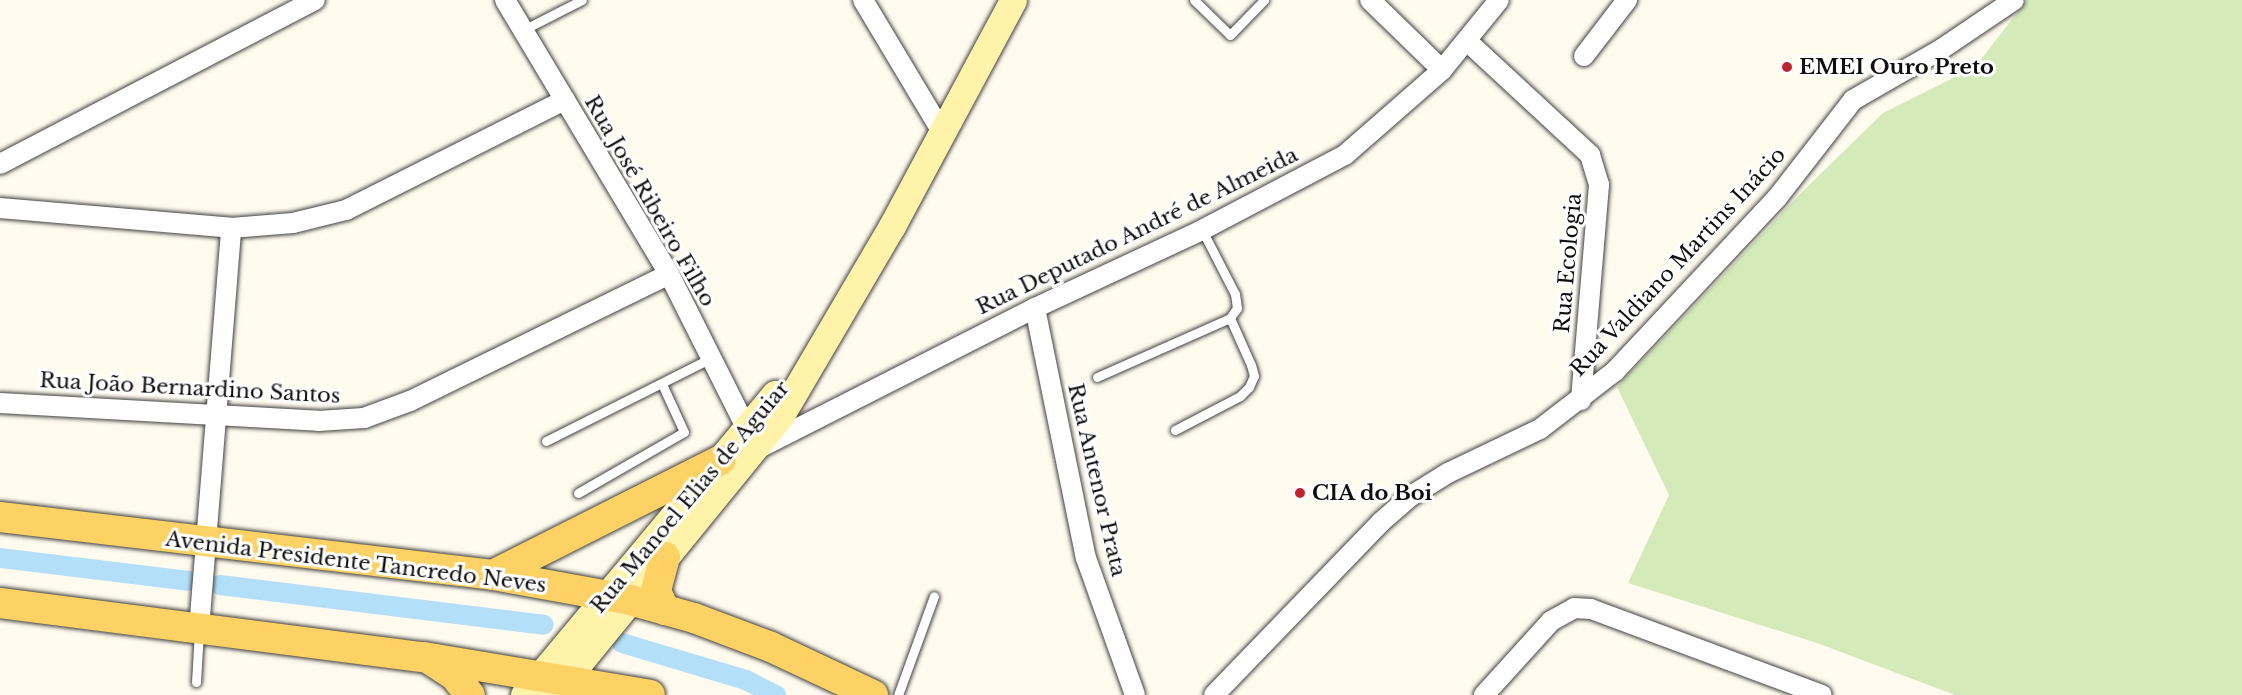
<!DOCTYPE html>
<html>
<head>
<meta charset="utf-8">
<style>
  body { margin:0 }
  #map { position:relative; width:2242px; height:695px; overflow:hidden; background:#fffbef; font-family:"Libre Baskerville",serif }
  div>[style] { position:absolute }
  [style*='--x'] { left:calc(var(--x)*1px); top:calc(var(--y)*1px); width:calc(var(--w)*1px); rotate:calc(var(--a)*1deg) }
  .green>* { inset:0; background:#d4eab8 }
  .canal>* { height:20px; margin:-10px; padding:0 10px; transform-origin:10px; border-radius:10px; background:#b3e0f8 }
  .roads { filter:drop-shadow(0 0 2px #414141) drop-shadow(0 0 2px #414141) }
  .service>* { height:9px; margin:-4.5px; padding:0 4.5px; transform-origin:4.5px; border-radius:4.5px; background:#fff }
  .minor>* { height:20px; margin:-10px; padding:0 10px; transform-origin:10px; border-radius:10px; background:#fff }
  .secondary>* { height:27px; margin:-13.5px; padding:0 13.5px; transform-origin:13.5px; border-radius:13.5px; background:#fff3aa }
  .primary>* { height:30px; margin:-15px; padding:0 15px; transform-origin:15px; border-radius:15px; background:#fbd263 }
  .dots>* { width:16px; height:16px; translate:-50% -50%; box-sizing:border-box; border:3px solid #fff; border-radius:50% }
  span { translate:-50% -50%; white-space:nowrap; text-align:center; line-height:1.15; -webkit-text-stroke:6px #fff; paint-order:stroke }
  .poi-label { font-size:21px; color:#0e0e0e; font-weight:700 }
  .left { translate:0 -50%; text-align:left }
  .street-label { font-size:21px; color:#0e0e0e }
</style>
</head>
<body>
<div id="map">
  <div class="green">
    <i style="clip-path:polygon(2027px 0,2242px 0,2242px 695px,1955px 695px,1817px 643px,1628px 583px,1669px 495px,1617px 387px,1801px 193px,1883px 113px,1975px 67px)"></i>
  </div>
  <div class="canal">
    <i style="--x:0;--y:558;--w:190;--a:6.9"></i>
    <i style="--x:220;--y:585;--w:326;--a:7"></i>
    <i style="--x:622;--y:643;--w:129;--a:16.6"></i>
    <i style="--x:746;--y:680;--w:34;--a:27"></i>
  </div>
  <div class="roads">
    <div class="service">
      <i style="--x:1194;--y:0;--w:50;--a:44.2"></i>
      <i style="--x:1230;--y:35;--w:49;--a:-45.8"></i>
      <i style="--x:523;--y:30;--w:66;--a:-27"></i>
      <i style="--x:1097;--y:377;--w:145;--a:-23.9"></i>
      <i style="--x:1230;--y:318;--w:12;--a:-55"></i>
      <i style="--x:1237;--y:308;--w:14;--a:-98"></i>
      <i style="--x:1235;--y:294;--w:72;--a:-117.3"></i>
      <i style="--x:1175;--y:430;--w:73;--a:-27.6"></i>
      <i style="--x:1240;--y:396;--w:13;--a:-45"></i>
      <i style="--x:1249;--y:387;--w:12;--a:-66"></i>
      <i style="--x:1254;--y:376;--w:11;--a:-105"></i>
      <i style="--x:1251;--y:365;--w:51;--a:-114.1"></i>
      <i style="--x:546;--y:441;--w:185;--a:-26.7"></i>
      <i style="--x:578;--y:493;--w:122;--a:-29.9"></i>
      <i style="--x:684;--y:432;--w:53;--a:-114.6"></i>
      <i style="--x:196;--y:682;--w:50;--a:-86.6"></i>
      <i style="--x:898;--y:695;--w:105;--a:-70"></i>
    </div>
    <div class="minor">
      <i style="--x:505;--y:0;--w:319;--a:59.1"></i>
      <i style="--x:669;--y:274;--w:174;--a:63.3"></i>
      <i style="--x:863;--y:0;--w:154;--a:59.1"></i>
      <i style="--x:1370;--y:0;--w:100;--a:44.2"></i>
      <i style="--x:1467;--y:41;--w:168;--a:42.8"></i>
      <i style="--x:1590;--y:155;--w:31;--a:73"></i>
      <i style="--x:1599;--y:185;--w:216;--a:94.8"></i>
      <i style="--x:1584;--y:56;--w:71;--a:-52.5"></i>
      <i style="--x:0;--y:164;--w:355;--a:-27.5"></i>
      <i style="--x:0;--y:208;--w:232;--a:4.9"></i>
      <i style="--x:231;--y:228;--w:62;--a:-4.6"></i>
      <i style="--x:293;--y:223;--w:55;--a:-13.8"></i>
      <i style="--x:346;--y:210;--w:245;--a:-26.7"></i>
      <i style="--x:1035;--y:308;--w:255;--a:78.5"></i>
      <i style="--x:1086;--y:558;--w:145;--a:70.3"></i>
      <i style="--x:0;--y:403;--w:319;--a:3.2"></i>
      <i style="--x:318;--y:421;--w:46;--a:-3.7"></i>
      <i style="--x:364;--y:418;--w:49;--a:-20.3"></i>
      <i style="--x:410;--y:401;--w:288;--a:-26.1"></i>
      <i style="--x:757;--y:449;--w:312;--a:-26.9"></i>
      <i style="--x:1035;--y:308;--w:184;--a:-25"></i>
      <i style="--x:1202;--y:230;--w:161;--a:-27.7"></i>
      <i style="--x:1345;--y:155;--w:129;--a:-41.2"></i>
      <i style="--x:1442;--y:70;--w:90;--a:-50.8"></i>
      <i style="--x:199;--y:629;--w:402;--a:-85.4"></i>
      <i style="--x:1214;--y:695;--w:240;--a:-46"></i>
      <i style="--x:1381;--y:522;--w:40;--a:-41"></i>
      <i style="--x:1411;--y:496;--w:44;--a:-31.9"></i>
      <i style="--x:1448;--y:473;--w:102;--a:-25.6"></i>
      <i style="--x:1540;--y:429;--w:95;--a:-37.7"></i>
      <i style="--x:1615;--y:371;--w:237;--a:-46.9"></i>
      <i style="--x:1777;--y:198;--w:124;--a:-52.2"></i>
      <i style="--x:1853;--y:100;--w:100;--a:-29.9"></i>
      <i style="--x:1940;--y:50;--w:89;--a:-34"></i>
      <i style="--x:1484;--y:695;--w:100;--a:-47.8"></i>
      <i style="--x:1551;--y:621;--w:26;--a:-29"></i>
      <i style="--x:1574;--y:608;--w:17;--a:3"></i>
      <i style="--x:1591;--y:609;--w:246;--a:20.4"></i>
    </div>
    <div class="secondary">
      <i style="--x:524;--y:695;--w:392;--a:-50.2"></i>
      <i style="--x:553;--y:695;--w:361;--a:-50.8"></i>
      <i style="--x:781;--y:415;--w:219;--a:-59.6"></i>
      <i style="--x:892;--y:226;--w:256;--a:-61.8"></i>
    </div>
    <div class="primary">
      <i style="--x:0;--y:517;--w:496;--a:6.7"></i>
      <i style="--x:493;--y:575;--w:139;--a:10.3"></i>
      <i style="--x:630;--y:600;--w:66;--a:15.7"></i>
      <i style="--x:694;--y:618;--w:82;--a:20.6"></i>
      <i style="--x:771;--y:647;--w:113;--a:25.2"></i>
      <i style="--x:665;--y:557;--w:35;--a:105"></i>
      <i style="--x:656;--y:591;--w:21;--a:65"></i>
      <i style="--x:493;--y:575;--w:255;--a:-26.8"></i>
      <i style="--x:0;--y:603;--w:427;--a:7.3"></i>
      <i style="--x:424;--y:657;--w:229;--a:9.5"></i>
      <i style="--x:432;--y:661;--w:27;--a:33"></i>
      <i style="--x:455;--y:676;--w:24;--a:52"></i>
    </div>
  </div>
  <div class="dots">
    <i style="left:1787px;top:67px;background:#c2232f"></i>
    <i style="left:1300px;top:493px;background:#c2232f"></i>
  </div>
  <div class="poi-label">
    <span class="left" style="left:1799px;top:67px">EMEI Ouro Preto</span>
    <span class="left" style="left:1312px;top:493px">CIA do Boi</span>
  </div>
  <div class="street-label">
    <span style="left:650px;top:201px;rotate:60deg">Rua José Ribeiro Filho</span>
    <span style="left:1137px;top:231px;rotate:-26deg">Rua Deputado André de Almeida</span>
    <span style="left:1678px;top:262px;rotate:-47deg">Rua Valdiano Martins Inácio</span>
    <span style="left:1568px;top:263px;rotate:-85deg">Rua Ecologia</span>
    <span style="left:190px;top:388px;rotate:3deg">Rua João Bernardino Santos</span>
    <span style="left:1097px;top:480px;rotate:77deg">Rua Antenor Prata</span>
    <span style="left:690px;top:497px;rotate:-50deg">Rua Manoel Elias de Aguiar</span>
    <span style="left:356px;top:562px;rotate:7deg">Avenida Presidente Tancredo Neves</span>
  </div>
</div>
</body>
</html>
